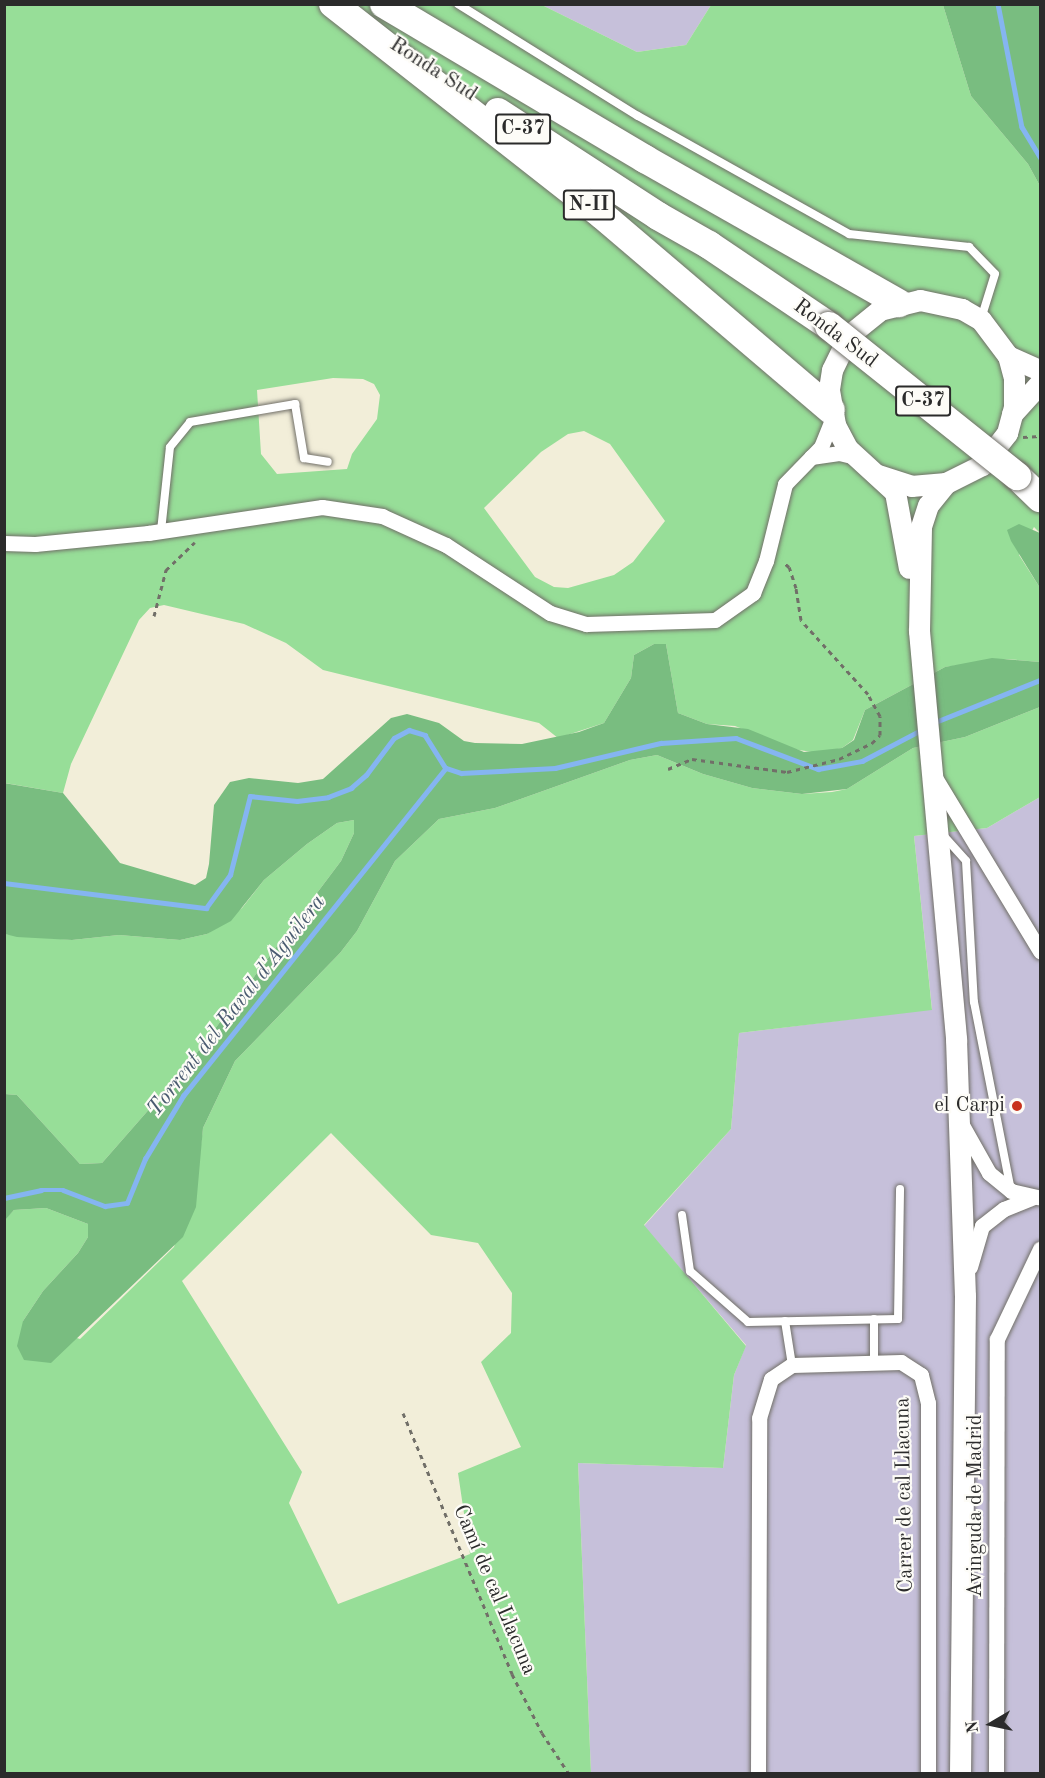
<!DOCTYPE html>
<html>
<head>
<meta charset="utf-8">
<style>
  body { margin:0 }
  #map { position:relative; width:1045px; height:1778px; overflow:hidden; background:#f2eed9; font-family:"Old Standard TT",serif }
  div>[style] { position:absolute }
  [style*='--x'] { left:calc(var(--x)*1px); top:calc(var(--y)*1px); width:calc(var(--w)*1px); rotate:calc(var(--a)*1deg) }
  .industrial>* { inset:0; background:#c6c0da }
  .green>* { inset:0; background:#97de98 }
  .forest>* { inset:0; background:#79bd80 }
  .stream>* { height:4.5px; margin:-2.25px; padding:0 2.25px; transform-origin:2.25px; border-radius:2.25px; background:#85b5f1 }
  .path>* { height:3px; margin-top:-1.5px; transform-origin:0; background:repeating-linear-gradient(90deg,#716f68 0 4.5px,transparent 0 9px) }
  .roads { filter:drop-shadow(0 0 2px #716f68) drop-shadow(0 0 2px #716f68) }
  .lane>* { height:8px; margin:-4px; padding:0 4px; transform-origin:4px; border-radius:4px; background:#fff }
  .street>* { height:15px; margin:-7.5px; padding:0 7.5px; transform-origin:7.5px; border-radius:7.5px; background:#fff }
  .secondary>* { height:21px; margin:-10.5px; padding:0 10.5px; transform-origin:10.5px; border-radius:10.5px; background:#fff }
  .highway>* { height:28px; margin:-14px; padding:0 14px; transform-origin:14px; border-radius:14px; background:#fff }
  .bridges { filter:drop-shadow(0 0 2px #716f68) drop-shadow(0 0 2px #716f68) }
  .highway-bridge>* { height:28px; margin:-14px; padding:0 14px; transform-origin:14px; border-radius:14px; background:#fff }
  .dots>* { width:16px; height:16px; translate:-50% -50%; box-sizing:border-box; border:3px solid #fdfcf7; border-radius:50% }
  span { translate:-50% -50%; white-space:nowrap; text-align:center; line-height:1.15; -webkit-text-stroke:4.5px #fdfcf7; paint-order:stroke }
  .shield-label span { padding:2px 4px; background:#fdfcf7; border:2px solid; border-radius:4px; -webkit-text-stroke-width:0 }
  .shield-label { font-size:20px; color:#2b2b2b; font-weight:700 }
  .street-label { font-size:21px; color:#2b2b2b }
  .poi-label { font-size:21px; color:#2b2b2b }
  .right { translate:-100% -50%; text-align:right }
  .water-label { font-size:22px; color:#4a5b70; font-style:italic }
  .frame { position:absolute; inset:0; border:6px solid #2b2b2b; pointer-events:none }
  .north { position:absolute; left:961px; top:1694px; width:60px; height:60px; -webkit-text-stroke:4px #fdfcf7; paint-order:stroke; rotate:261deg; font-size:16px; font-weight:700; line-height:24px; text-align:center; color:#2b2b2b }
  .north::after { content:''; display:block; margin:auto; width:21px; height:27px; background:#2b2b2b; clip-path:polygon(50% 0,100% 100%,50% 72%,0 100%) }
</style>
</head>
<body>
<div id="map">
  <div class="industrial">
    <i style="clip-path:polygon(542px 5px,711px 5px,686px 45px,637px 52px)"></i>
    <i style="clip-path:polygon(1040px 797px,1040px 1773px,591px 1773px,578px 1463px,723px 1468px,734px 1375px,746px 1345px,644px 1226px,731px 1129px,739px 1033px,932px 1009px,914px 836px,987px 828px)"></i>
  </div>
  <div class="green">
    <i style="clip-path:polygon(evenodd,4px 5px,542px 5px,637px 52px,686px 45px,711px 5px,943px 5px,971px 96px,1028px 164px,1040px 186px,1040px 533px,1034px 527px,1019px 555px,1040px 588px,1040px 662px,1006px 659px,945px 667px,865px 710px,853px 740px,842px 748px,818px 753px,793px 749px,735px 726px,707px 724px,678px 713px,666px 644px,654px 644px,634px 655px,631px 678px,604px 723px,558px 738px,539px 723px,323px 670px,286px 643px,244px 624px,164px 605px,150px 608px,139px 620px,71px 764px,63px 793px,5px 783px,4px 5px,333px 378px,363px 379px,374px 384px,380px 395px,377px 419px,352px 454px,347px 469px,277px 474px,261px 454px,257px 390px,333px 378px,4px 5px,584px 431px,610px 444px,665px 521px,633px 562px,614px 575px,568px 588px,554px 587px,535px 577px,484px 508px,541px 452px,568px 434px,584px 431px)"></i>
    <i style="clip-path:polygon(evenodd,1040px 707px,1040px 797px,987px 828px,914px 836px,932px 1010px,739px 1033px,731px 1129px,644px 1225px,746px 1346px,734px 1375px,723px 1468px,578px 1463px,591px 1773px,5px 1773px,4px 1220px,14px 1210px,46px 1208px,88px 1224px,88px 1237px,78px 1253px,43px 1291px,23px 1321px,80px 1339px,174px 1247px,198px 1169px,203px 1128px,235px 1061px,340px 953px,357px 931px,395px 861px,439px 819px,495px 808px,630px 760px,657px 755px,703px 774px,752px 788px,802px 794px,832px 792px,847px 789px,913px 748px,965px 737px,1040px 707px,331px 1133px,431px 1235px,478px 1243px,512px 1293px,511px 1333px,481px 1362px,521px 1447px,458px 1473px,470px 1554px,338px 1604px,289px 1503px,302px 1472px,182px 1281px,331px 1133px)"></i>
    <i style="clip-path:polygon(354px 820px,354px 833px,341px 861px,187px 1066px,102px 1163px,80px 1164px,17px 1095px,5px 1094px,4px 934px,72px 940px,119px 935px,180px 940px,207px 934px,242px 908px,264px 880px,307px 844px,337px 823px)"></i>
  </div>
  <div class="forest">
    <i style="clip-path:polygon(943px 5px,1040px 5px,1040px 186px,1028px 164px,971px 96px)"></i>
    <i style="clip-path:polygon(1019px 524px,1040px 533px,1040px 588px,1011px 541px,1007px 530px)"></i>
    <i style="clip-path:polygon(654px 644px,666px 644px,678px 713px,707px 724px,748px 729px,804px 752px,842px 748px,854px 740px,865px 710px,945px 667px,992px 658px,1040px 662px,1040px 707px,965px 737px,913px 748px,847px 789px,802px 794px,752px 788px,703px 774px,657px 755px,630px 760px,495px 808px,439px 819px,395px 861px,357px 931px,340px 953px,235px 1061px,203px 1128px,196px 1207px,183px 1237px,51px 1363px,24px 1360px,17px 1346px,23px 1321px,43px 1291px,78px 1253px,88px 1237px,88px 1224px,46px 1208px,14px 1210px,5px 1220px,5px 1094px,17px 1095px,80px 1164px,102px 1163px,187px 1066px,341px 861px,354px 833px,354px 820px,337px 823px,307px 844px,264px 880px,231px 921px,207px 934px,180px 940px,119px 935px,72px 940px,17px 937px,5px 934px,4px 783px,63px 793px,120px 863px,195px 885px,206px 878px,209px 864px,214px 805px,230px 782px,249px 778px,298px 783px,323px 779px,391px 718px,407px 714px,439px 723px,464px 741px,475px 743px,522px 744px,579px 732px,604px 723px,631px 678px,634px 655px)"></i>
  </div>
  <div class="stream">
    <i style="--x:998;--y:4;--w:125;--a:79"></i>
    <i style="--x:1022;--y:127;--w:35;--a:59"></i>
    <i style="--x:933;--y:723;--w:115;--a:-21.9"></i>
    <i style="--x:446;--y:768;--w:16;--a:18"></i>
    <i style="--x:461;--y:773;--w:94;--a:-3"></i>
    <i style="--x:555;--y:768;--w:109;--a:-13.3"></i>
    <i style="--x:661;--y:743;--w:75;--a:-3.8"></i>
    <i style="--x:736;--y:738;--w:88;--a:20.7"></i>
    <i style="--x:818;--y:769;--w:45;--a:-10.3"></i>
    <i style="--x:862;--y:761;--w:67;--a:-27.7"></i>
    <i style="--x:4;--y:883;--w:204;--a:7.1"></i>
    <i style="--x:206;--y:908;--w:41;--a:-54"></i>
    <i style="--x:230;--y:875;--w:81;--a:-75.8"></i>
    <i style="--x:250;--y:796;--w:47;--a:6.1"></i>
    <i style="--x:297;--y:801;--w:31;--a:-7"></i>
    <i style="--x:328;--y:797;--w:25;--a:-21"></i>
    <i style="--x:351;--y:788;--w:20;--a:-41"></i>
    <i style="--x:366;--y:775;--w:46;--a:-52.9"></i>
    <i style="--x:394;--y:738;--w:17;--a:-28"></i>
    <i style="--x:409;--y:730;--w:17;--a:17"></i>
    <i style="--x:425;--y:735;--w:39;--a:58"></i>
    <i style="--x:4;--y:1198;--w:38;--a:-12"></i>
    <i style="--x:41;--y:1190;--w:22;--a:0"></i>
    <i style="--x:63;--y:1190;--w:45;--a:20.9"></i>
    <i style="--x:105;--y:1206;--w:22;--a:-8"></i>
    <i style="--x:127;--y:1203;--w:48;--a:-67.8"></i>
    <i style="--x:145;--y:1159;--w:74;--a:-58.9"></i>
    <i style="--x:183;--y:1096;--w:420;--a:-51.3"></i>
  </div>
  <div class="path">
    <i style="--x:1023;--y:437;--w:17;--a:-3"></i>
    <i style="--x:154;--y:616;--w:48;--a:-75.4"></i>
    <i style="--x:166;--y:570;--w:40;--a:-44"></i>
    <i style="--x:668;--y:769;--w:26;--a:-23"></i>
    <i style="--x:692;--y:759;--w:96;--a:7.8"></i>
    <i style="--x:787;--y:772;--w:54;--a:-14"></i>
    <i style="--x:839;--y:759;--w:37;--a:-26"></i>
    <i style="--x:872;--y:743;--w:11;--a:-45"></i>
    <i style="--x:880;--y:735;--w:19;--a:-90"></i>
    <i style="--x:880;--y:716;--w:25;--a:-119"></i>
    <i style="--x:868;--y:694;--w:100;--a:-132.2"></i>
    <i style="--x:801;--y:620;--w:32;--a:-99"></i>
    <i style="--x:796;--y:588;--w:22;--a:-108"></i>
    <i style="--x:789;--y:567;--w:9;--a:-139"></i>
    <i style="--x:403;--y:1413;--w:283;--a:67.3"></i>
    <i style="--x:512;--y:1674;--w:66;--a:63"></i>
    <i style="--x:542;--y:1733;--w:49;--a:56.6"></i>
  </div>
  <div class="roads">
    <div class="lane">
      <i style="--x:458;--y:4;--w:212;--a:31.9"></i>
      <i style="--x:638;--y:116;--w:242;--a:29.2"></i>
      <i style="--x:849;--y:234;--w:121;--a:6.2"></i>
      <i style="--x:969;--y:247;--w:37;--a:46"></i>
      <i style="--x:995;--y:274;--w:47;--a:107.3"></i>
      <i style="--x:161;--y:531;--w:84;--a:-83.9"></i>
      <i style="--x:170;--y:447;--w:32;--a:-51"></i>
      <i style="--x:190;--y:422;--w:107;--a:-9.7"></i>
      <i style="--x:295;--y:404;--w:55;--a:80.5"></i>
      <i style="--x:304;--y:458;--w:24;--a:9"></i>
      <i style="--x:942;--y:834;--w:36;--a:48"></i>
      <i style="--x:966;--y:861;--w:141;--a:86.8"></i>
      <i style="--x:974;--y:1002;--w:187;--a:78.9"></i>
      <i style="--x:682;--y:1215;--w:57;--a:81.9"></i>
      <i style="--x:690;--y:1271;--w:77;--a:41.3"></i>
      <i style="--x:748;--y:1322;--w:150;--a:-1.1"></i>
      <i style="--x:898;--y:1319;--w:130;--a:-89.1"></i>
      <i style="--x:874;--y:1319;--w:44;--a:90"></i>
      <i style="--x:785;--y:1321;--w:45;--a:81"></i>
    </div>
    <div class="street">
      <i style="--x:811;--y:457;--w:28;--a:-8"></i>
      <i style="--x:839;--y:453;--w:17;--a:13"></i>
      <i style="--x:4;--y:543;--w:31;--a:2"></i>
      <i style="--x:35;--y:544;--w:114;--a:-5.6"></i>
      <i style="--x:148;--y:533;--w:176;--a:-8.5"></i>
      <i style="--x:322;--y:507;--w:61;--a:8.5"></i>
      <i style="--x:382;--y:516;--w:70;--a:24.4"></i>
      <i style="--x:446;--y:545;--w:124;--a:33.2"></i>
      <i style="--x:550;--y:613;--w:38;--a:17"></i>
      <i style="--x:586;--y:624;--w:129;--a:-1.8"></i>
      <i style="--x:715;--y:620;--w:47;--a:-35.4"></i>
      <i style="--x:753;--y:593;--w:35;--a:-68"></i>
      <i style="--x:766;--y:561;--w:79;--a:-76.1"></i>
      <i style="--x:785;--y:484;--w:52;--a:-45.8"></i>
      <i style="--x:821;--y:447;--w:32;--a:-68"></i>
      <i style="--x:934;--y:776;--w:205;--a:58.8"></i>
      <i style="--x:962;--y:1125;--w:55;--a:60.6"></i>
      <i style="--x:989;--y:1173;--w:28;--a:39"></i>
      <i style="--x:1011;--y:1191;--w:28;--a:13"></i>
      <i style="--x:970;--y:1267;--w:43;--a:-73.7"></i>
      <i style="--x:982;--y:1226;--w:28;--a:-38"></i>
      <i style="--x:1004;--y:1209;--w:32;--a:-22"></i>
      <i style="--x:758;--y:1774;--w:356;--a:-89.8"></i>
      <i style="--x:759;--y:1418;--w:41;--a:-72.9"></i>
      <i style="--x:771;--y:1379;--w:25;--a:-34"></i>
      <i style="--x:792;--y:1365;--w:109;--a:-1.6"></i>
      <i style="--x:901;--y:1362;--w:24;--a:33"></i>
      <i style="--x:921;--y:1375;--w:29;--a:76"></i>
      <i style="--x:928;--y:1403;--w:371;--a:90"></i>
      <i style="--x:996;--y:1774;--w:435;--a:-89.9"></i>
      <i style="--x:997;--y:1339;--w:100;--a:-64.5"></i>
    </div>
    <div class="secondary">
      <i style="--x:1008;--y:356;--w:35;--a:24"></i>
      <i style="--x:1012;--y:414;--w:42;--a:-47.9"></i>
      <i style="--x:878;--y:475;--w:35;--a:18"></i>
      <i style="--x:911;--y:486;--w:35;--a:-5"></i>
      <i style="--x:946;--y:483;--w:40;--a:-26.6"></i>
      <i style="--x:982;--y:465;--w:41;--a:-52"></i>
      <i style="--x:1007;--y:433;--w:28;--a:-75"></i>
      <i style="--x:1014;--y:406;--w:28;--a:-90"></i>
      <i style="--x:1014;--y:378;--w:23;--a:-105"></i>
      <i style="--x:1008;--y:356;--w:45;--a:-126.9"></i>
      <i style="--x:981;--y:320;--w:22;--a:-150"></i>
      <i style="--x:962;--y:309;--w:43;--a:-167.9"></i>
      <i style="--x:920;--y:300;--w:41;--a:166"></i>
      <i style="--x:880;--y:310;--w:40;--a:141"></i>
      <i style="--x:849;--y:335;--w:39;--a:116"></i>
      <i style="--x:832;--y:370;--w:20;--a:99"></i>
      <i style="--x:829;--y:390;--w:36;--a:80"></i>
      <i style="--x:835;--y:425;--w:27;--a:62"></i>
      <i style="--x:848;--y:449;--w:64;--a:42.5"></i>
      <i style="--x:895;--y:492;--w:77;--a:79.6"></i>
      <i style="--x:946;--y:483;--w:28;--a:129"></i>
      <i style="--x:928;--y:505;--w:23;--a:108"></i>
      <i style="--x:921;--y:527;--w:104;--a:91.1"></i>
      <i style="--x:919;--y:631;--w:410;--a:84.8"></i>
      <i style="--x:956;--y:1039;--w:257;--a:88"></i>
      <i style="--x:965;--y:1296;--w:478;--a:90.6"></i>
    </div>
    <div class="highway">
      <i style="--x:333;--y:4;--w:343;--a:38.1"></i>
      <i style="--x:603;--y:216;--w:299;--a:40.4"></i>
      <i style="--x:384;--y:4;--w:304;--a:30.7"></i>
      <i style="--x:645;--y:159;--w:292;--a:29.6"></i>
      <i style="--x:498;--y:112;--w:191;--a:33"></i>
      <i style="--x:658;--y:216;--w:59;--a:29.6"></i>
      <i style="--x:709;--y:245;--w:145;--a:34"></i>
      <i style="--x:1017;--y:476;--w:32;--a:44"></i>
    </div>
  </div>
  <div class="bridges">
    <div class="highway-bridge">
      <i style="--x:829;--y:326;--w:241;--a:38.6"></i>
    </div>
  </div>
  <div class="dots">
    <i style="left:1017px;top:1106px;background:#c8321e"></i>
  </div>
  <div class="shield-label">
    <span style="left:523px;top:129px">C-37</span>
    <span style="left:589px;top:205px">N-II</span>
    <span style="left:923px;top:401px">C-37</span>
  </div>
  <div class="street-label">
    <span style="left:433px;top:70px;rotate:33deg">Ronda Sud</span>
    <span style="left:835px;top:334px;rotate:37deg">Ronda Sud</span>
    <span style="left:905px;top:1495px;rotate:-91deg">Carrer de cal Llacuna</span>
    <span style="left:976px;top:1506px;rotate:-90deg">Avinguda de Madrid</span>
    <span style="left:494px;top:1590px;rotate:67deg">Camí de cal Llacuna</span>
  </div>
  <div class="poi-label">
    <span class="right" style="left:1005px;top:1106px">el Carpi</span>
  </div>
  <div class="water-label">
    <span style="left:237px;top:1006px;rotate:-52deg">Torrent del Raval d'Aguilera</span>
  </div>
  <div class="frame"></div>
  <div class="north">N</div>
</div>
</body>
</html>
